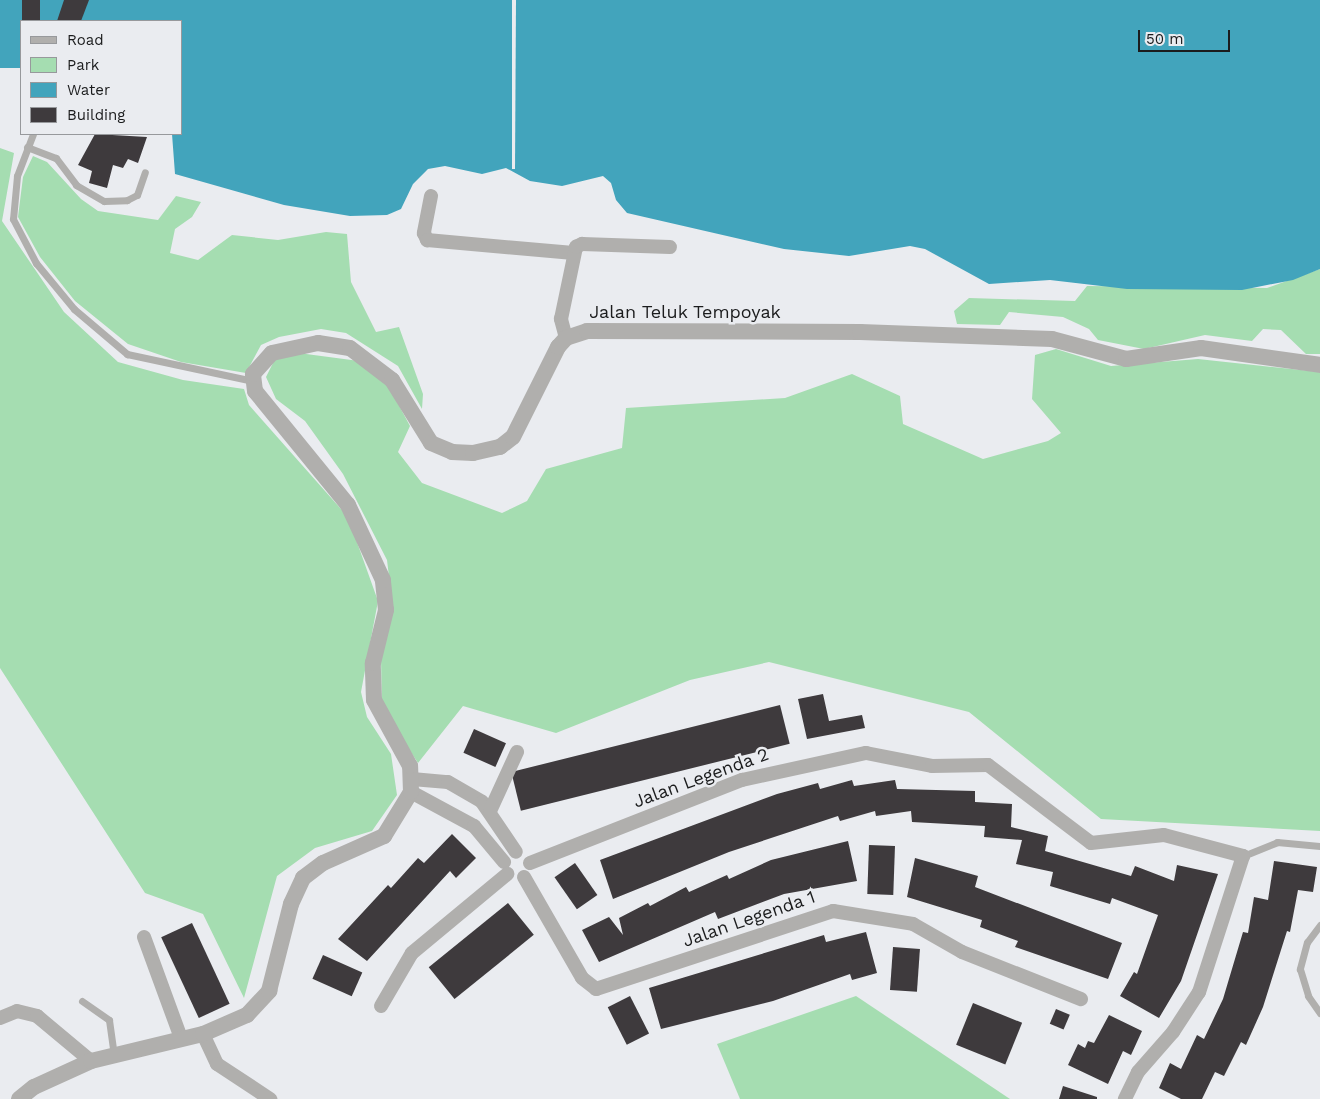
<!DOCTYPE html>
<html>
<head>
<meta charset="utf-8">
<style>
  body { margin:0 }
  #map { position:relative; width:1320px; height:1099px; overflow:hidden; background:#eaecf0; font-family:"Work Sans",sans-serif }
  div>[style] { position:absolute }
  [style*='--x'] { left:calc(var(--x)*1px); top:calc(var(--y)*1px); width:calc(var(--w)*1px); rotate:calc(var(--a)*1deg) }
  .green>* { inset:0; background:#a5ddb1 }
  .water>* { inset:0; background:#42a4bc }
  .pier>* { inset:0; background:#eaecf0 }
  .building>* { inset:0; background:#3e3a3d; transform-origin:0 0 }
  .service>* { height:7px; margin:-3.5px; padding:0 3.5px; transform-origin:3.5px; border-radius:3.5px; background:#b0afad }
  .minor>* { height:14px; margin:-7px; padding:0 7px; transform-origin:7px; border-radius:7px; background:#b0afad }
  .tertiary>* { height:16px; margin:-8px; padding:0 8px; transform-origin:8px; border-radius:8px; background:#b0afad }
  span { translate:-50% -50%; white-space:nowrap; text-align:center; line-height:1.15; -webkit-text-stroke:5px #eaecf0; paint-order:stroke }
  .street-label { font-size:18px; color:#1b1c1d }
  .legend { position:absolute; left:20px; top:20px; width:162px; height:115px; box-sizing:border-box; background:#eaecf0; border:1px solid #97999c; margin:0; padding:6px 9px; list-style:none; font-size:15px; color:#1b1c1d }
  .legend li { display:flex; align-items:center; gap:10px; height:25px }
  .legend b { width:25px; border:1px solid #97999c }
  .scale { position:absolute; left:1138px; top:30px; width:92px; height:22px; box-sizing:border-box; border:2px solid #1b1c1d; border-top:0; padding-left:6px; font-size:15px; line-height:18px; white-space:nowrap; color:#1b1c1d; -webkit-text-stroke:4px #eaecf0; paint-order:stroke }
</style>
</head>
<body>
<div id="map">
  <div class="green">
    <i style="clip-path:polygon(0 148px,14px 153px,2px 221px,64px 312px,118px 362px,183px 380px,244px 389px,249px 405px,348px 517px,378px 601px,361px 692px,367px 717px,391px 754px,397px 795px,372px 831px,315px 848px,277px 876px,244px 998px,203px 914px,145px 893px,0 668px)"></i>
    <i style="clip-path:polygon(33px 156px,47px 162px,81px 199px,98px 211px,158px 220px,176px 196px,201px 202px,192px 217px,175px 229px,170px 253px,198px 260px,232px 235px,278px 240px,326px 232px,347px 234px,351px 282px,376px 332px,399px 327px,423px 394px,422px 409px,398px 366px,346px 333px,321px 329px,279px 337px,261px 345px,246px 373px,181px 362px,128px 344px,75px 301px,40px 257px,18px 217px,23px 177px)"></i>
    <i style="clip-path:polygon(1320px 269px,1320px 354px,1306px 354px,1281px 330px,1263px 329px,1252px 341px,1205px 335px,1144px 349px,1098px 340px,1089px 329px,1063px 317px,1009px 312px,1000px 325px,957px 324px,954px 311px,969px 298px,1075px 301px,1087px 286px,1267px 288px)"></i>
    <i style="clip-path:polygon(1056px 349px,1111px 366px,1198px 359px,1320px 372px,1320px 831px,1101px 819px,969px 712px,769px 662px,690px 680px,556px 733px,463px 706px,418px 763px,382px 708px,381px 660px,393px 610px,387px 560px,343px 474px,305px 421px,276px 399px,266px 377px,274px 361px,291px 352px,359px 361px,389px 387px,410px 426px,398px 452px,422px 483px,502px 513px,527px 501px,546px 469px,622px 448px,626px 408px,785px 398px,852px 374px,900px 396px,903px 424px,983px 459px,1048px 441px,1061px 433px,1032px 399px,1035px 355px)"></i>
    <i style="clip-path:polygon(856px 996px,1010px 1099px,740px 1099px,717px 1044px)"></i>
  </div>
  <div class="water">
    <i style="clip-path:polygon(0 0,1320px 0,1320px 269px,1293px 280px,1242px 290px,1127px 289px,1050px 280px,989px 284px,925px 249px,910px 246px,849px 256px,784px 249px,627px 213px,616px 200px,611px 183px,603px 176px,562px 186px,530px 181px,506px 168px,482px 174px,445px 166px,428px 169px,413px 184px,401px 209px,387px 215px,350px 216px,284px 205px,175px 174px,172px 134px,181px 134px,181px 21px,21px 21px,21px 68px,0 68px)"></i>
  </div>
  <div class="pier">
    <i style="clip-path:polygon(512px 0,516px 0,515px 169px,512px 169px)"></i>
  </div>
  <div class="building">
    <i style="left:22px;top:0;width:18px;height:21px"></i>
    <i style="clip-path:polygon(64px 0,89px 0,81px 21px,57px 21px)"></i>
    <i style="clip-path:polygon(95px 134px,147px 137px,138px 163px,128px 159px,123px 168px,113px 165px,107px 188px,89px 183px,92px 171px,78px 165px)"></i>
    <i style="clip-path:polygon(823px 694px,829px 721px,862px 715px,865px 728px,807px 739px,798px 699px)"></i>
    <i style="left:780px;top:705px;width:40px;height:277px;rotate:76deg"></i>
    <i style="left:474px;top:729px;width:35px;height:26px;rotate:24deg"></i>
    <i style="clip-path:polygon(852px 780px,854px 786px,895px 780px,897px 789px,975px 791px,975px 802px,1012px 804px,1011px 827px,1048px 836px,1045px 851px,1131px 876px,1135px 866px,1174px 881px,1177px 865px,1218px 874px,1181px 981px,1159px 1018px,1120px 996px,1134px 972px,1137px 974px,1158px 915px,1112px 898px,1110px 904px,1050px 886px,1053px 872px,1016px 864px,1022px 840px,984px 837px,985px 826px,912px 822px,911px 811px,876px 816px,875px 811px,840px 821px,838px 816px,729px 852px,613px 899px,600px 860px,777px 794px,818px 783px,820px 789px)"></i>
    <i style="clip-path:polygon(452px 834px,476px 858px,456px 878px,450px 871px,367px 961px,338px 939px,388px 885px,391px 888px,418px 858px,424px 863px)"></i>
    <i style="clip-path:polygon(848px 841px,857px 881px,784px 894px,718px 919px,715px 912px,599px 962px,582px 930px,609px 917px,623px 935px,619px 918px,648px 903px,650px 906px,686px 887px,689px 892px,727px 875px,729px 879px,771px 860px)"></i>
    <i style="left:869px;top:845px;width:26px;height:49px;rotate:2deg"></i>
    <i style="clip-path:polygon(915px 858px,978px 876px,975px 887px,1122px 943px,1108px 979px,1015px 947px,1018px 941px,980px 927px,982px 920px,907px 897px)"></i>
    <i style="clip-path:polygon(1274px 861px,1317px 867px,1313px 892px,1298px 890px,1290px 932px,1287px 931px,1263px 1007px,1246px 1045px,1241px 1042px,1224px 1076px,1215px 1072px,1202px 1099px,1181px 1099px,1159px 1088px,1170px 1063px,1181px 1069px,1197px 1035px,1204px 1039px,1223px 999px,1243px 932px,1248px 933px,1254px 897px,1268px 900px)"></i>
    <i style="left:575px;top:863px;width:39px;height:25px;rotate:55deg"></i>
    <i style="left:508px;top:903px;width:41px;height:102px;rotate:51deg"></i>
    <i style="left:192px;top:923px;width:89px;height:34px;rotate:65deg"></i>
    <i style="clip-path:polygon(866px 932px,877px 973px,852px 980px,850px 974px,773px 1001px,661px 1029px,649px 988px,824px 935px,826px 942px)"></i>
    <i style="left:893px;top:947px;width:27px;height:43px;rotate:4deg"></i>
    <i style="left:323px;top:955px;width:43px;height:26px;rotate:24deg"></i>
    <i style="left:630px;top:996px;width:42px;height:25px;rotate:63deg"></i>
    <i style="left:973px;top:1003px;width:53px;height:45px;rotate:22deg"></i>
    <i style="left:1056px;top:1009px;width:15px;height:16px;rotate:23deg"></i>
    <i style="clip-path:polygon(1109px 1015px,1142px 1031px,1131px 1055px,1123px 1051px,1108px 1084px,1068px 1065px,1078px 1044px,1085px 1048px,1088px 1041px,1094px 1043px)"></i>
    <i style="clip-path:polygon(1063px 1086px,1097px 1097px,1097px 1099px,1059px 1099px)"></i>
  </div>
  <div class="service">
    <i style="--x:33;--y:134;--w:45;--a:110.9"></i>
    <i style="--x:17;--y:176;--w:43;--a:95.3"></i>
    <i style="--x:13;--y:219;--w:50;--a:62.4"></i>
    <i style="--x:36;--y:263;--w:60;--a:50.4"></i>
    <i style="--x:74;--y:309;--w:70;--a:40.3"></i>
    <i style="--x:127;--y:354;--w:129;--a:12.1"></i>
    <i style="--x:27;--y:147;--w:31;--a:21"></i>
    <i style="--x:56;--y:158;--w:34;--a:53"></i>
    <i style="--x:76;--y:185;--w:32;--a:30"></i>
    <i style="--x:104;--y:201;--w:23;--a:-2"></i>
    <i style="--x:127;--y:200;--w:11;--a:-27"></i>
    <i style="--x:137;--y:195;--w:24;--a:-71"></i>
    <i style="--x:1243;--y:856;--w:37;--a:-22"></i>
    <i style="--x:1277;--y:842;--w:43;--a:5.3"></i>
    <i style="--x:1320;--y:925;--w:21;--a:127"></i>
    <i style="--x:1307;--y:942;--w:28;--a:105"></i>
    <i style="--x:1300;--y:969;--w:28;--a:73"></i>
    <i style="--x:1308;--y:996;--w:21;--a:55"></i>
    <i style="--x:82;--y:1001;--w:33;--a:35"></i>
    <i style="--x:109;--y:1020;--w:34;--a:82"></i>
  </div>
  <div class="minor">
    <i style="--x:431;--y:196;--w:38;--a:101"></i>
    <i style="--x:424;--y:233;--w:8;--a:67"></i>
    <i style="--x:427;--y:240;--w:147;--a:5.1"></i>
    <i style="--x:566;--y:338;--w:20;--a:-105"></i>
    <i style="--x:561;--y:319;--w:74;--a:-78.2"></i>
    <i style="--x:576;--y:247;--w:7;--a:-27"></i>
    <i style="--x:582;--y:244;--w:88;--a:2"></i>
    <i style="--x:412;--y:779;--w:36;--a:5"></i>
    <i style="--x:448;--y:782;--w:39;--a:30"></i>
    <i style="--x:482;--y:802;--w:60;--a:55.8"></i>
    <i style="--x:411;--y:792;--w:72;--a:28.4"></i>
    <i style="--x:474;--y:826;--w:47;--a:50.2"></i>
    <i style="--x:490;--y:811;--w:65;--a:-65.4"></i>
    <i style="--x:530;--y:863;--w:228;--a:-21.4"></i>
    <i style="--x:742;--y:780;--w:127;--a:-12.3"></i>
    <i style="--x:866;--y:753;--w:67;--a:11.1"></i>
    <i style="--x:932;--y:766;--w:56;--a:-1"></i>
    <i style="--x:988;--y:765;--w:129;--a:37.1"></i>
    <i style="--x:1091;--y:843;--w:73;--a:-6.3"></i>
    <i style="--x:1164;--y:835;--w:82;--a:14.9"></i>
    <i style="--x:1243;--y:856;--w:143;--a:107.9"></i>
    <i style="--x:1199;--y:992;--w:48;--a:123"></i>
    <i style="--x:1173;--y:1032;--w:53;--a:131.2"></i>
    <i style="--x:1138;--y:1072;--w:30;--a:116"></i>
    <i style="--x:524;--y:877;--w:116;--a:60.1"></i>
    <i style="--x:582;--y:978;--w:18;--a:38"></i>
    <i style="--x:596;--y:989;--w:250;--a:-18.2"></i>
    <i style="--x:833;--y:911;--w:81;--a:9.2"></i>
    <i style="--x:913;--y:924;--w:56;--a:29.7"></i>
    <i style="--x:962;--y:952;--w:128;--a:21.6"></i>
    <i style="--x:144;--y:937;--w:108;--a:69.9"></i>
    <i style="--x:381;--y:1006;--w:61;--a:-59.7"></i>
    <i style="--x:412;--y:953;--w:124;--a:-39.7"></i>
    <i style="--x:0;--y:1018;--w:18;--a:-22"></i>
    <i style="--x:17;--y:1011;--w:21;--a:14"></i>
    <i style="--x:37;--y:1016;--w:70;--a:39.8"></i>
    <i style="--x:203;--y:1034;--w:33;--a:65"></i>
    <i style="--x:217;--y:1064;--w:64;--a:33.4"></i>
  </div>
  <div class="tertiary">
    <i style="--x:19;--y:1099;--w:19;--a:-39"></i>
    <i style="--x:34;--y:1087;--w:63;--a:-24.5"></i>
    <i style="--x:91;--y:1061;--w:115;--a:-13.6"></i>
    <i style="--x:203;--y:1034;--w:48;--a:-23.4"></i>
    <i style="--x:247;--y:1015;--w:33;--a:-47"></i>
    <i style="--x:269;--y:991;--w:90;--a:-75.8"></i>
    <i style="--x:291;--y:904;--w:29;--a:-65"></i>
    <i style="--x:303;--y:878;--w:25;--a:-37"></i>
    <i style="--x:323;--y:863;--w:67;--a:-23.9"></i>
    <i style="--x:384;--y:836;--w:52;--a:-58.5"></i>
    <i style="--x:411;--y:792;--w:26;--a:-92"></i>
    <i style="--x:410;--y:766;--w:75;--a:-118.6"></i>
    <i style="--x:374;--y:700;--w:37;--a:-92"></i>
    <i style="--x:373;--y:663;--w:55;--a:-76.2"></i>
    <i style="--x:386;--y:610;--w:30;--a:-96"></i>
    <i style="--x:383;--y:580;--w:83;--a:-115"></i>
    <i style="--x:348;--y:505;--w:147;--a:-129.2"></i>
    <i style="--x:255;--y:391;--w:17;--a:-97"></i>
    <i style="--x:253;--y:374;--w:28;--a:-48"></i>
    <i style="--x:272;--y:353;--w:47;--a:-12.3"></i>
    <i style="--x:318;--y:343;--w:32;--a:9"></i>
    <i style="--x:350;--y:348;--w:53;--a:37.3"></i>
    <i style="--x:392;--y:380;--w:74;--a:58.2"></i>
    <i style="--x:431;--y:443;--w:23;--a:23"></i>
    <i style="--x:452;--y:452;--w:21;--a:3"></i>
    <i style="--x:473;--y:453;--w:28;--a:-13"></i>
    <i style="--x:500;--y:447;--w:16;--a:-38"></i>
    <i style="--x:513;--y:437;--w:101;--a:-63.4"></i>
    <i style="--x:558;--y:347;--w:12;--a:-48"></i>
    <i style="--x:566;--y:338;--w:22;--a:-18"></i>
    <i style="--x:587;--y:331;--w:273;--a:0.2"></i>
    <i style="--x:860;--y:332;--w:192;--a:2.1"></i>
    <i style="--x:1052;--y:339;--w:77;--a:15.1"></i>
    <i style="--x:1126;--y:359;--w:76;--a:-8.3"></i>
    <i style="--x:1201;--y:348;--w:120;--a:8.1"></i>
  </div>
  <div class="street-label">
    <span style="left:685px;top:312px">Jalan Teluk Tempoyak</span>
    <span style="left:701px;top:778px;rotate:-20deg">Jalan Legenda 2</span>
    <span style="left:749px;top:919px;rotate:-19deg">Jalan Legenda 1</span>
  </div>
  <ul class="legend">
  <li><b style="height:6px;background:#b0afad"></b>Road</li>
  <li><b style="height:14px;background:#a5ddb1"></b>Park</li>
  <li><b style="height:14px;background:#42a4bc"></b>Water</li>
  <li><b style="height:14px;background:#3e3a3d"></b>Building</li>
  </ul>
  <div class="scale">50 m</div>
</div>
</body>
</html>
